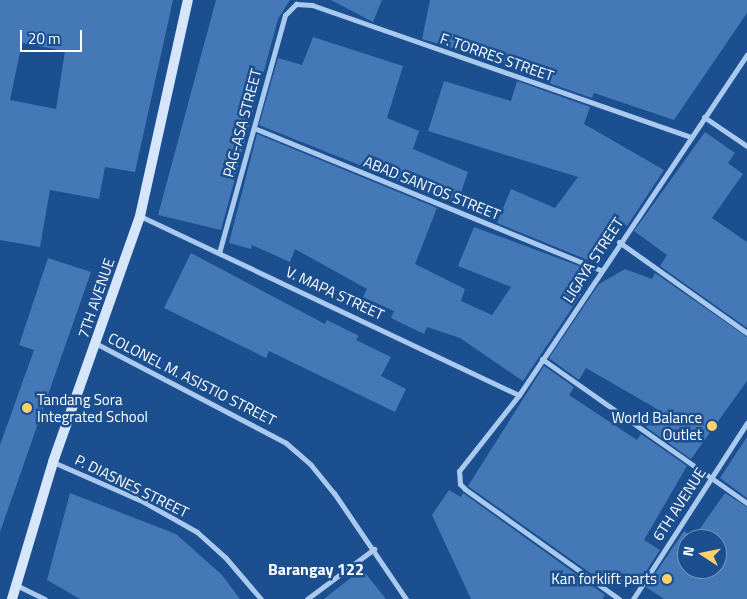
<!DOCTYPE html>
<html>
<head>
<meta charset="utf-8">
<style>
  body { margin:0 }
  #map { position:relative; width:747px; height:599px; overflow:hidden; background:#1b4f8f; font-family:"Titillium Web",sans-serif }
  div>[style] { position:absolute }
  [style*='--x'] { left:calc(var(--x)*1px); top:calc(var(--y)*1px); width:calc(var(--w)*1px); rotate:calc(var(--a)*1deg) }
  .building>* { inset:0; background:#4478b7 }
  .minor>* { height:5px; margin:-2.5px; padding:0 2.5px; transform-origin:2.5px; border-radius:2.5px; background:#a9c9ee }
  .secondary>* { height:10px; margin:-5px; padding:0 5px; transform-origin:5px; border-radius:5px; background:#d6e6fa }
  .dots>* { width:14px; height:14px; translate:-50% -50%; box-sizing:border-box; border:2px solid #1b4f8f; border-radius:50% }
  span { translate:-50% -50%; white-space:nowrap; text-align:center; line-height:1.15; -webkit-text-stroke:5px #1b4f8f; paint-order:stroke }
  .street-label { font-size:15px; color:#fff }
  .poi-label { font-size:15px; color:#fff }
  .left { translate:0 -50%; text-align:left }
  .right { translate:-100% -50%; text-align:right }
  .neighbourhood-label { font-size:16px; color:#fff; font-weight:700 }
  .north { position:absolute; left:677px; top:529px; width:50px; height:50px; box-sizing:border-box; background:#1b4f8f; border:1px solid #7695bc; border-radius:50%; rotate:281deg; font-size:14px; font-weight:700; line-height:20px; text-align:center; color:#fff }
  .north::after { content:''; display:block; margin:auto; width:18px; height:22px; background:#ffd166; clip-path:polygon(50% 0,100% 100%,50% 72%,0 100%) }
  .scale { position:absolute; left:20px; top:30px; width:62px; height:22px; box-sizing:border-box; border:2px solid #fff; border-top:0; padding-left:6px; font-size:15px; line-height:18px; white-space:nowrap; color:#fff; -webkit-text-stroke:4px #1b4f8f; paint-order:stroke }
</style>
</head>
<body>
<div id="map">
  <div class="building">
    <i style="clip-path:polygon(evenodd,0 0,173px 0,135px 172px,105px 167px,99px 199px,50px 190px,40px 247px,0 240px,0 0,22px 43px,65px 51px,56px 109px,10px 100px,22px 43px)"></i>
    <i style="clip-path:polygon(216px 0,290px 0,278px 19px,221px 230px,158px 215px)"></i>
    <i style="clip-path:polygon(331px 0,382px 0,373px 22px)"></i>
    <i style="clip-path:polygon(430px 0,747px 0,747px 13px,674px 120px,594px 93px,592px 98px,520px 73px,521px 68px,422px 39px)"></i>
    <i style="clip-path:polygon(313px 37px,403px 66px,387px 118px,419px 131px,413px 149px,468px 172px,457px 204px,259px 125px,278px 58px,302px 65px)"></i>
    <i style="clip-path:polygon(444px 81px,511px 101px,517px 81px,590px 107px,584px 124px,664px 170px,627px 226px,622px 223px,595px 263px,497px 223px,511px 189px,555px 208px,578px 177px,428px 131px)"></i>
    <i style="clip-path:polygon(705px 132px,735px 153px,728px 163px,743px 174px,712px 218px,747px 242px,747px 328px,660px 266px,667px 255px,634px 231px)"></i>
    <i style="clip-path:polygon(257px 134px,437px 208px,415px 264px,465px 289px,461px 301px,492px 315px,511px 287px,458px 266px,474px 227px,590px 270px,568px 301px,582px 293px,523px 381px,460px 338px,427px 327px,424px 334px,391px 318px,394px 311px,363px 297px,367px 289px,295px 249px,290px 262px,252px 245px,251px 249px,229px 243px)"></i>
    <i style="clip-path:polygon(191px 253px,325px 324px,327px 320px,359px 336px,356px 340px,391px 357px,381px 376px,406px 389px,395px 412px,269px 351px,266px 358px,164px 308px)"></i>
    <i style="clip-path:polygon(48px 258px,91px 272px,0 532px,0 445px,34px 350px,19px 345px)"></i>
    <i style="clip-path:polygon(625px 269px,652px 279px,655px 273px,747px 337px,747px 381px,691px 459px,646px 427px,657px 409px,586px 368px,579px 380px,549px 358px,599px 284px)"></i>
    <i style="clip-path:polygon(544px 366px,574px 387px,569px 395px,637px 440px,641px 434px,687px 466px,644px 540px,660px 550px,639px 582px,633px 578px,626px 589px,614px 582px,610px 587px,468px 486px)"></i>
    <i style="clip-path:polygon(747px 437px,747px 498px,720px 478px)"></i>
    <i style="clip-path:polygon(449px 490px,461px 497px,463px 493px,605px 595px,602px 599px,471px 599px,432px 515px)"></i>
    <i style="clip-path:polygon(70px 493px,176px 534px,222px 575px,240px 599px,80px 599px,47px 580px)"></i>
    <i style="clip-path:polygon(evenodd,725px 493px,747px 507px,747px 599px,664px 599px,646px 587px,684px 531px,694px 537px,725px 493px,687px 539px,717px 539px,717px 569px,687px 569px,687px 539px)"></i>
    <i style="clip-path:polygon(362px 569px,386px 599px,324px 599px)"></i>
  </div>
  <div class="minor">
    <i style="--x:704;--y:117;--w:52;--a:34"></i>
    <i style="--x:254;--y:128;--w:375;--a:22.3"></i>
    <i style="--x:140;--y:216;--w:419;--a:25.3"></i>
    <i style="--x:619;--y:242;--w:157;--a:35.4"></i>
    <i style="--x:219;--y:253;--w:247;--a:-74.5"></i>
    <i style="--x:285;--y:15;--w:16;--a:-45"></i>
    <i style="--x:296;--y:4;--w:16;--a:4"></i>
    <i style="--x:312;--y:5;--w:400;--a:19.2"></i>
    <i style="--x:97;--y:344;--w:213;--a:27.6"></i>
    <i style="--x:286;--y:443;--w:33;--a:41"></i>
    <i style="--x:311;--y:465;--w:36;--a:51"></i>
    <i style="--x:334;--y:493;--w:128;--a:55.8"></i>
    <i style="--x:542;--y:359;--w:251;--a:35.1"></i>
    <i style="--x:53;--y:462;--w:99;--a:23.7"></i>
    <i style="--x:144;--y:502;--w:61;--a:29.5"></i>
    <i style="--x:197;--y:532;--w:38;--a:42"></i>
    <i style="--x:225;--y:557;--w:55;--a:49.4"></i>
    <i style="--x:16;--y:585;--w:32;--a:26"></i>
    <i style="--x:307;--y:599;--w:84;--a:-36.7"></i>
    <i style="--x:619;--y:599;--w:189;--a:-144.5"></i>
    <i style="--x:465;--y:489;--w:7;--a:-135"></i>
    <i style="--x:460;--y:484;--w:13;--a:-94"></i>
    <i style="--x:459;--y:471;--w:97;--a:-51.7"></i>
    <i style="--x:519;--y:395;--w:410;--a:-56.2"></i>
    <i style="--x:633;--y:599;--w:210;--a:-57.1"></i>
  </div>
  <div class="secondary">
    <i style="--x:12;--y:599;--w:143;--a:-73.3"></i>
    <i style="--x:53;--y:462;--w:261;--a:-70.5"></i>
    <i style="--x:140;--y:216;--w:221;--a:-77.5"></i>
  </div>
  <div class="dots">
    <i style="left:27px;top:408px;background:#ffd166"></i>
    <i style="left:712px;top:426px;background:#ffd166"></i>
    <i style="left:667px;top:579px;background:#ffd166"></i>
  </div>
  <div class="street-label">
    <span style="left:497px;top:57px;rotate:19deg">F. TORRES STREET</span>
    <span style="left:242px;top:123px;rotate:-75deg">PAG-ASA STREET</span>
    <span style="left:432px;top:188px;rotate:22deg">ABAD SANTOS STREET</span>
    <span style="left:593px;top:260px;rotate:-57deg">LIGAYA STREET</span>
    <span style="left:335px;top:293px;rotate:25deg">V. MAPA STREET</span>
    <span style="left:96px;top:298px;rotate:-71deg">7TH AVENUE</span>
    <span style="left:192px;top:379px;rotate:27deg">COLONEL M. ASISTIO STREET</span>
    <span style="left:132px;top:486px;rotate:26deg">P. DIASNES STREET</span>
    <span style="left:679px;top:504px;rotate:-57deg">6TH AVENUE</span>
  </div>
  <div class="poi-label">
    <span class="left" style="left:37px;top:408px">Tandang Sora<br>Integrated School</span>
    <span class="right" style="left:702px;top:426px">World Balance<br>Outlet</span>
    <span class="right" style="left:657px;top:579px">Kan forklift parts</span>
  </div>
  <div class="neighbourhood-label">
    <span style="left:316px;top:569px">Barangay 122</span>
  </div>
  <div class="north">N</div>
  <div class="scale">20 m</div>
</div>
</body>
</html>
